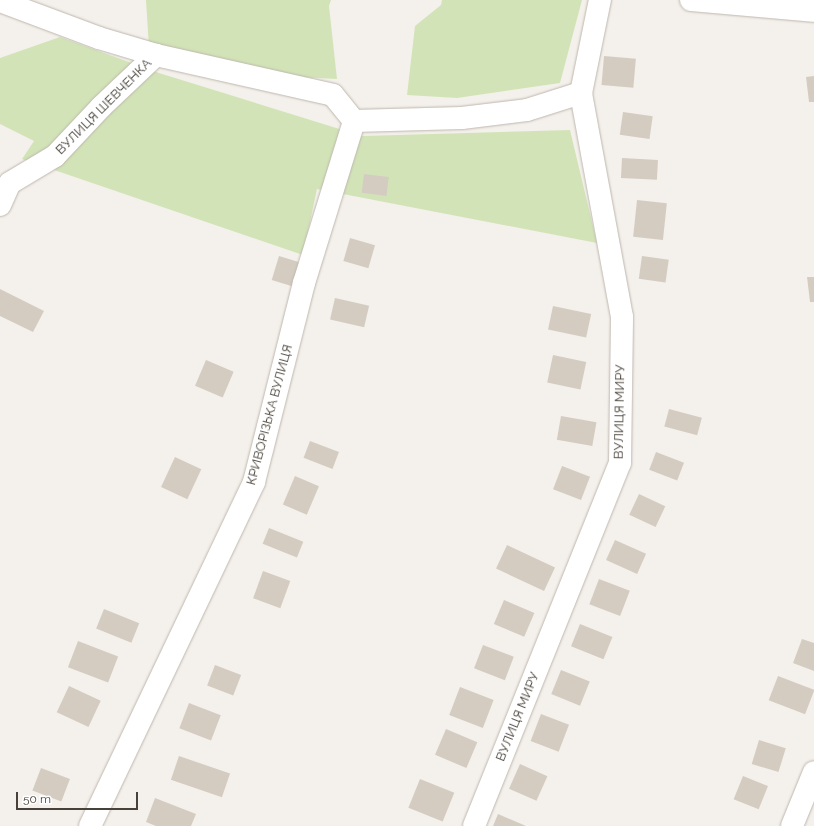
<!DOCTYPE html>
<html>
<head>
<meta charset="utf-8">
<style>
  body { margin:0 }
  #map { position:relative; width:814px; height:826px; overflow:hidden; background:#f4f0eb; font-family:Raleway,sans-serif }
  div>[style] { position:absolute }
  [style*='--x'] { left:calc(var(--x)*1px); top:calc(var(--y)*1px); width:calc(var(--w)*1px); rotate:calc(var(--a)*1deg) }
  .green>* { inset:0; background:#d2e4b7 }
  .building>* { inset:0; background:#d4ccc1; transform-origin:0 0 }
  .roads { filter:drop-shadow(0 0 1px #beb7ae) drop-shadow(0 0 1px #beb7ae) }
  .minor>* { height:22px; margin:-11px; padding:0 11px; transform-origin:11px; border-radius:11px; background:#fff }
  span { translate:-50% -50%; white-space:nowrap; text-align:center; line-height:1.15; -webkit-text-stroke:3px #fff; paint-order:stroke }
  .street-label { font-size:13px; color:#474139 }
  .scale { position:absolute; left:16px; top:792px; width:122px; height:18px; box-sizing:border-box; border:2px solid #474139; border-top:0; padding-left:5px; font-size:12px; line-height:14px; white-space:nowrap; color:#474139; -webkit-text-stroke:3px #fff; paint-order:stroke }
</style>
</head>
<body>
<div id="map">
  <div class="green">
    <i style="clip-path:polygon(146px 0,331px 0,329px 6px,337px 79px,277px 76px,149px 48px)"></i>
    <i style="clip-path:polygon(442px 0,582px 0,560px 83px,457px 98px,407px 95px,415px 26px,441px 5px)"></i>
    <i style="clip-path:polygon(60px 37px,159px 73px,362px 136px,570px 130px,597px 243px,317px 189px,303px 255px,22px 159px,34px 141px,0 124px,0 58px)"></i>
  </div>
  <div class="building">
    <i style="left:604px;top:56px;width:32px;height:29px;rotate:5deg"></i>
    <i style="clip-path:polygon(814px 76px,814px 102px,809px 102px,806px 77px)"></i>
    <i style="left:623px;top:112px;width:30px;height:23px;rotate:8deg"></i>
    <i style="left:622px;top:158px;width:36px;height:20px;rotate:3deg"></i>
    <i style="left:364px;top:174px;width:25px;height:19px;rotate:7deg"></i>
    <i style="left:637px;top:200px;width:30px;height:37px;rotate:6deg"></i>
    <i style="left:350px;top:238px;width:26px;height:24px;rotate:16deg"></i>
    <i style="left:279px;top:256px;width:24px;height:25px;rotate:17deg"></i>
    <i style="left:642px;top:256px;width:27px;height:23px;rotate:8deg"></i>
    <i style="clip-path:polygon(807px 277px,814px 277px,814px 302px,810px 302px)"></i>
    <i style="clip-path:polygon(0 289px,44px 311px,33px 332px,0 316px)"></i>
    <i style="left:335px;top:298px;width:35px;height:22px;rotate:13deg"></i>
    <i style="left:553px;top:306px;width:39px;height:24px;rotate:12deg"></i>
    <i style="left:553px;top:355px;width:34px;height:28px;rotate:12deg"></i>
    <i style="left:206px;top:360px;width:30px;height:28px;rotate:23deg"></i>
    <i style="left:669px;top:409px;width:34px;height:18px;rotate:15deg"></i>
    <i style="left:561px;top:416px;width:36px;height:24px;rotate:10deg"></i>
    <i style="left:310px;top:441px;width:31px;height:18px;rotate:21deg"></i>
    <i style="left:656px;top:452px;width:30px;height:19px;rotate:21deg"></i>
    <i style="left:175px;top:457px;width:29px;height:33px;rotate:25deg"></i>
    <i style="left:562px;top:466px;width:30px;height:25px;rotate:21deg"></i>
    <i style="left:295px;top:476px;width:26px;height:31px;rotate:23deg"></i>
    <i style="left:639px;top:494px;width:29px;height:23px;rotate:25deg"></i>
    <i style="left:269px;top:528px;width:37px;height:17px;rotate:22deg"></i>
    <i style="left:615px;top:540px;width:34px;height:22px;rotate:24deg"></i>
    <i style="left:507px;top:545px;width:53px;height:26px;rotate:25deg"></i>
    <i style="left:263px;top:571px;width:29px;height:29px;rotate:20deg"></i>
    <i style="left:599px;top:579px;width:33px;height:27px;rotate:21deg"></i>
    <i style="left:504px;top:600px;width:33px;height:26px;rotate:23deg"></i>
    <i style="left:104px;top:609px;width:38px;height:21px;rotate:22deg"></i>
    <i style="left:580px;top:624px;width:35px;height:24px;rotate:22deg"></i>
    <i style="clip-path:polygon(802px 639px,814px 643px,814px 671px,793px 663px)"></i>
    <i style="left:78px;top:641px;width:43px;height:28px;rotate:21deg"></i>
    <i style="left:483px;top:645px;width:33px;height:25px;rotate:21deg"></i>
    <i style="left:215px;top:665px;width:28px;height:22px;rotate:21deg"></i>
    <i style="left:561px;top:670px;width:31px;height:26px;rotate:22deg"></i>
    <i style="left:778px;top:676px;width:39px;height:26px;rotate:21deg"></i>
    <i style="left:69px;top:686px;width:35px;height:29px;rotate:25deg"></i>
    <i style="left:460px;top:687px;width:36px;height:30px;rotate:21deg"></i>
    <i style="left:189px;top:703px;width:34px;height:27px;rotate:21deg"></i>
    <i style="left:541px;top:714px;width:30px;height:29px;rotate:21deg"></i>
    <i style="left:446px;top:729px;width:34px;height:28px;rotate:23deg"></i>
    <i style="left:759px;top:740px;width:28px;height:25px;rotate:17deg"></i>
    <i style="left:179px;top:756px;width:54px;height:25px;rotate:19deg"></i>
    <i style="left:520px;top:764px;width:30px;height:27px;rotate:24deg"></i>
    <i style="left:41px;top:768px;width:31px;height:24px;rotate:21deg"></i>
    <i style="left:743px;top:776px;width:27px;height:25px;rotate:22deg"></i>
    <i style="left:420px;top:779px;width:37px;height:31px;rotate:22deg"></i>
    <i style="clip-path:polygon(155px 798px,196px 814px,191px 826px,156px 826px,146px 822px)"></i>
    <i style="clip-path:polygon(498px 814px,526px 826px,493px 826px)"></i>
  </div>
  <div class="roads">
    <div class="minor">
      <i style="--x:691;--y:0;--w:123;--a:5.1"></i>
      <i style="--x:0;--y:1;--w:106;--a:20.5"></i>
      <i style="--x:99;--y:38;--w:59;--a:16.6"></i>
      <i style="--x:156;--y:55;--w:181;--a:12.7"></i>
      <i style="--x:333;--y:95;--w:33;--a:51"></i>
      <i style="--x:354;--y:121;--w:108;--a:-1.6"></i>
      <i style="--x:462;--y:118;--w:65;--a:-7"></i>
      <i style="--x:527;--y:110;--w:57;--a:-17.5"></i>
      <i style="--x:0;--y:205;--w:24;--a:-66"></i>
      <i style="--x:10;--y:183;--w:52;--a:-31"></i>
      <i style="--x:55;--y:156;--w:67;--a:-46.8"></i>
      <i style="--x:101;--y:107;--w:76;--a:-43.4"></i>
      <i style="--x:90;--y:826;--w:381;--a:-64.5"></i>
      <i style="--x:254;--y:482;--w:205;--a:-75.9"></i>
      <i style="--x:304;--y:283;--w:170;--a:-72.8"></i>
      <i style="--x:474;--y:826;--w:391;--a:-68.1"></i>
      <i style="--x:620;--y:463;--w:146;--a:-89.2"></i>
      <i style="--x:622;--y:317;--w:228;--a:-100.4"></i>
      <i style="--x:581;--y:93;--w:95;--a:-78.5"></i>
      <i style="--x:792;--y:826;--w:58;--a:-67.8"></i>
    </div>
  </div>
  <div class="street-label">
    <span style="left:104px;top:107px;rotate:-45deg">ВУЛИЦЯ ШЕВЧЕНКА</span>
    <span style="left:620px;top:412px;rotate:-89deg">ВУЛИЦЯ МИРУ</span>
    <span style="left:270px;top:415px;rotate:-75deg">КРИВОРІЗЬКА ВУЛИЦЯ</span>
    <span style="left:518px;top:717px;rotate:-68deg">ВУЛИЦЯ МИРУ</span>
  </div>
  <div class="scale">50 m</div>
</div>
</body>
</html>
